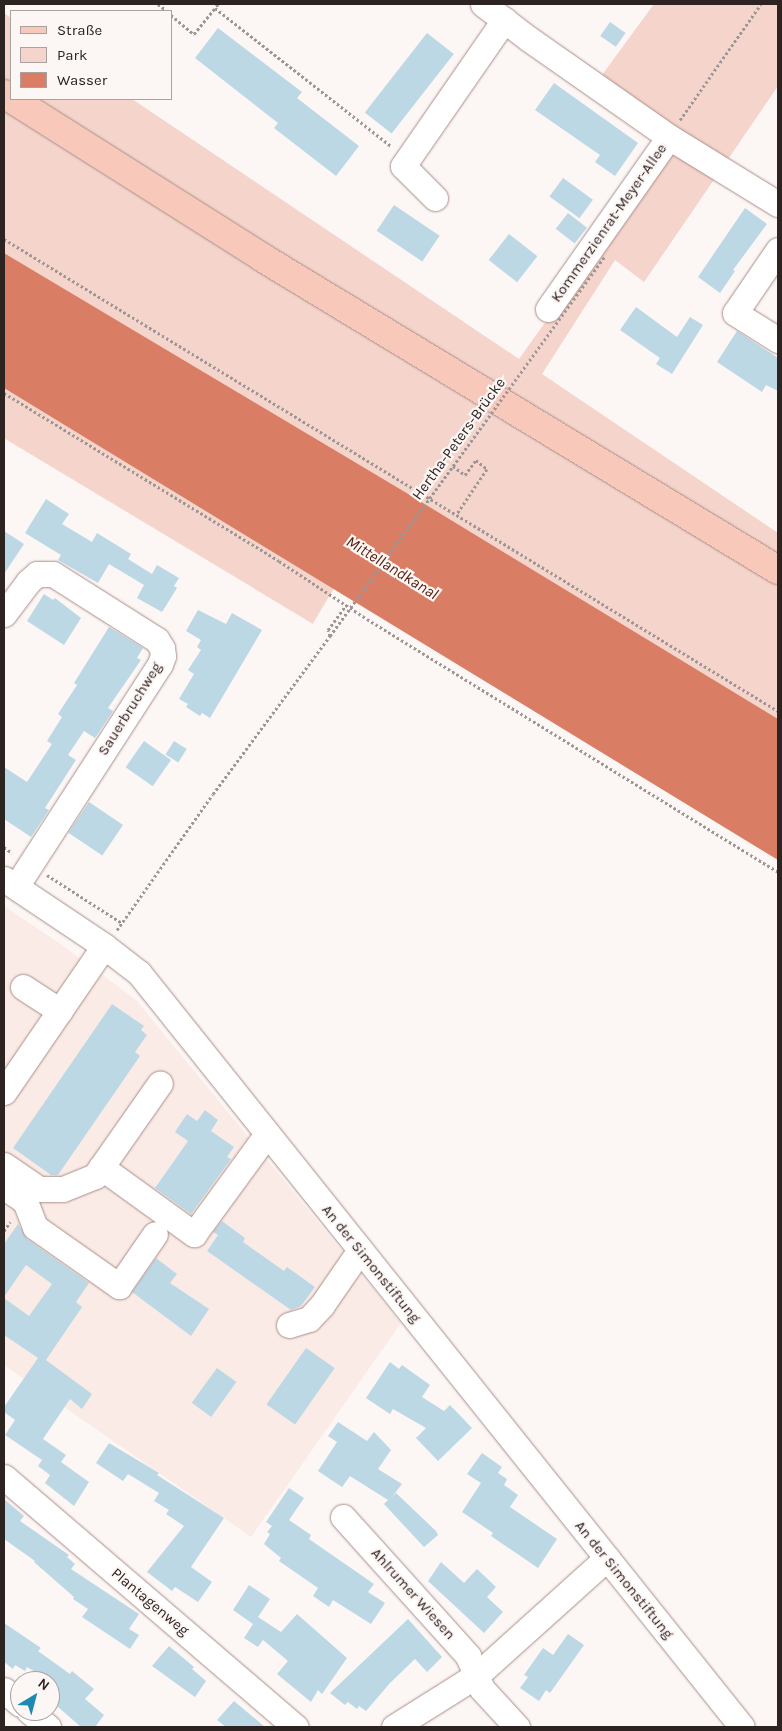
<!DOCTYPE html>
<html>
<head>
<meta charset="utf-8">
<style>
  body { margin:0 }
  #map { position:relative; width:782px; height:1731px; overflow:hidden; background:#fcf6f5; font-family:Karla,sans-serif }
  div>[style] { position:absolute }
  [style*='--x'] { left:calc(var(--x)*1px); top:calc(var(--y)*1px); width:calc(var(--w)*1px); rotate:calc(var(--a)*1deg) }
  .built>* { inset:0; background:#fbebe7 }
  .green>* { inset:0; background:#f5d4cb; transform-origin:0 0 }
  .water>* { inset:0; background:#d97d64 }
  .building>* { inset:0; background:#bdd8e5; transform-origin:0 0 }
  .path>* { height:3px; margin-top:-1.5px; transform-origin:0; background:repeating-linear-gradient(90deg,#9e9694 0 2.5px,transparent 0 5px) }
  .roads { filter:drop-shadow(0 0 1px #a98e87) drop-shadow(0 0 1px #a98e87) }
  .minor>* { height:25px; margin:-12.5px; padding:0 12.5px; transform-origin:12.5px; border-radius:12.5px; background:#fff }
  .major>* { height:28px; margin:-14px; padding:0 14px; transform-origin:14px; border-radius:14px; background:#f8c8bb }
  .path-bridge>* { height:3px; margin-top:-1.5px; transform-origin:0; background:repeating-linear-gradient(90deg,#9e9694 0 2.5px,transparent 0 5px) }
  span { translate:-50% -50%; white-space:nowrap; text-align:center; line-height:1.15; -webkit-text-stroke:4.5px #fcf6f5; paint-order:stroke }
  .street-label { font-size:15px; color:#2d2320 }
  .water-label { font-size:16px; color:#551b0b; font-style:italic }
  .frame { position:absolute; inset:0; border:5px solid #2d2320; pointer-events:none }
  .legend { position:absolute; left:10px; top:10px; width:162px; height:90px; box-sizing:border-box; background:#fcf6f5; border:1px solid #a9a2a0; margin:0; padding:6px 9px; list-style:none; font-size:15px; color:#2d2320 }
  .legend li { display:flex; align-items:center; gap:10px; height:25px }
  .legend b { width:25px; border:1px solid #a9a2a0 }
  .north { position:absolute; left:10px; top:1671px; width:50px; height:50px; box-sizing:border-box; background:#fcf6f5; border:1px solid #a9a2a0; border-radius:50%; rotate:37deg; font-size:14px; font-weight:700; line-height:20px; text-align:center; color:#2d2320 }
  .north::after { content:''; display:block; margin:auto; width:18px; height:22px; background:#1d8ab1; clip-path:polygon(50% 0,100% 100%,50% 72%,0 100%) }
</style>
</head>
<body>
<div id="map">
  <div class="built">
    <i style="clip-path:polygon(4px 906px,59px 943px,136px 1000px,401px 1323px,251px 1537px,4px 1365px)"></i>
  </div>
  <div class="green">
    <i style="clip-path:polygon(654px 4px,778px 4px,778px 86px,644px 282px,615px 260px,542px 374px,778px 533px,778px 719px,405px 492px,4px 253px,4px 13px,11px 18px,11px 99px,132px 99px,519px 359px,682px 131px,602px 75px)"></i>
    <i style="left:4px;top:388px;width:386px;height:43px;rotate:31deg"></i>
  </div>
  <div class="water">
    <i style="clip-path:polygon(4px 253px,405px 492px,778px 719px,778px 860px,4px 388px)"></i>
  </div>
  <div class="building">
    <i style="left:610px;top:22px;width:19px;height:17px;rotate:35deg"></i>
    <i style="clip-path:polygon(218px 28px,302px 92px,297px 98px,359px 146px,336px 176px,274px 128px,278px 123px,195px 58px)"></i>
    <i style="left:427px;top:33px;width:34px;height:101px;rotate:38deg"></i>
    <i style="clip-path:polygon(554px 83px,638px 143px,615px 176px,595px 162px,600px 155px,535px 110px)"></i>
    <i style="left:563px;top:178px;width:37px;height:23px;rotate:36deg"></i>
    <i style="left:394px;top:205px;width:55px;height:31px;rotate:34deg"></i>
    <i style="clip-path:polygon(745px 208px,767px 224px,733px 270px,735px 271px,720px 293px,698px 277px)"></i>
    <i style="left:568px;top:213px;width:24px;height:20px;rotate:38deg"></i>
    <i style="left:509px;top:234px;width:36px;height:33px;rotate:38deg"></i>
    <i style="clip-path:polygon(636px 307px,677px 337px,690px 317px,703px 325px,672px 374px,656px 364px,660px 358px,620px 330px)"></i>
    <i style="clip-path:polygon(737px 331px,778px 358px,778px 391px,766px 385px,762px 392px,717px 362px)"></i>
    <i style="clip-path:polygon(46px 499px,69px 514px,62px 524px,92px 542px,97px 533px,131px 554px,128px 559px,152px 574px,157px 565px,179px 578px,174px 586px,177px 588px,162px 612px,137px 598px,144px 585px,109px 564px,98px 583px,58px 560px,61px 555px,25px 533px)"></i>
    <i style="clip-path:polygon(4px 531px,24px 544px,4px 574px)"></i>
    <i style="clip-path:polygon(44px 594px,53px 600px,55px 598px,81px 618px,64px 645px,27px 621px)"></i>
    <i style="clip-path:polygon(198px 610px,226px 624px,232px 613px,262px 630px,210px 718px,202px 713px,200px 716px,186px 707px,188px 704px,179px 699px,194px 674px,188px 670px,201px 650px,197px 647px,201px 640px,186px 631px)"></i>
    <i style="clip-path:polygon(109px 627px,143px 648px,137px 658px,141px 660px,108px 708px,113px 711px,95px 738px,84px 731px,68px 755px,76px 760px,45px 808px,49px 810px,31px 837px,4px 819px,4px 767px,27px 782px,52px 744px,47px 741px,62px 717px,58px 714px,77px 685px,74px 683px)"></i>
    <i style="left:144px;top:741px;width:33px;height:32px;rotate:35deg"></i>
    <i style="left:174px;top:741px;width:15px;height:16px;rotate:32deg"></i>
    <i style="left:89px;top:802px;width:41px;height:37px;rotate:34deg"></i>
    <i style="clip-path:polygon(112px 1004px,144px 1026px,141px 1030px,147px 1035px,135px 1052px,140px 1056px,58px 1175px,51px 1175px,13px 1148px)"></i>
    <i style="clip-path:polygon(205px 1110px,218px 1120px,211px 1131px,234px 1147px,227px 1157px,231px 1159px,191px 1214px,155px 1188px,188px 1141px,175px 1132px,187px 1114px,197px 1121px)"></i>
    <i style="clip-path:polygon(222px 1221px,245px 1238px,243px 1242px,284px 1271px,287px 1267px,315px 1287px,301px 1306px,291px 1310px,207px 1251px,218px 1235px,213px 1232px)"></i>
    <i style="clip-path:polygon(18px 1224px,27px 1239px,89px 1283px,76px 1302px,82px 1307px,46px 1360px,92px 1394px,82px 1409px,70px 1399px,43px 1439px,66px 1455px,61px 1462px,89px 1482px,74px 1506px,45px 1483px,50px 1475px,38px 1466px,42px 1460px,5px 1435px,15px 1420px,4px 1412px,4px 1407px,38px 1358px,4px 1335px,4px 1298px,29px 1316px,52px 1284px,26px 1265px,4px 1297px,4px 1244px)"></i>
    <i style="clip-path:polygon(156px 1258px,177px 1274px,170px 1283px,209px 1309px,191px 1336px,132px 1292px)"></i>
    <i style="left:306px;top:1348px;width:35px;height:69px;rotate:35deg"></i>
    <i style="clip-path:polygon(390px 1362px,399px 1369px,402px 1365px,430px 1385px,422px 1397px,444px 1411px,450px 1405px,472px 1428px,438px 1461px,416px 1438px,426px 1428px,393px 1409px,390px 1414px,366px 1398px)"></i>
    <i style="left:217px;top:1368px;width:24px;height:43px;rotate:36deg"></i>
    <i style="clip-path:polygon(338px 1422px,367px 1441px,374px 1432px,391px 1450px,378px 1469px,402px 1484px,392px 1497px,396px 1493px,436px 1531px,438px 1535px,424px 1547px,384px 1504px,388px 1500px,350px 1476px,342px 1487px,318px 1471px,337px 1442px,328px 1436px)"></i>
    <i style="clip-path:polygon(109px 1443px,159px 1473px,157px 1475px,224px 1518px,191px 1567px,212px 1582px,198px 1602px,175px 1587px,172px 1591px,147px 1572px,184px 1526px,166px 1514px,169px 1510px,154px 1501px,159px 1493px,128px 1474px,123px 1481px,96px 1463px)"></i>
    <i style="clip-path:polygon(482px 1453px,502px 1467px,498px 1473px,507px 1479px,504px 1485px,518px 1495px,510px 1507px,557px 1539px,538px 1568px,491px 1536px,493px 1533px,462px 1512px,481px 1483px,467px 1474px)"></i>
    <i style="clip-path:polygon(289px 1488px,304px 1498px,289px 1520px,311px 1535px,309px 1539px,374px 1584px,368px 1592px,385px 1603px,371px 1624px,333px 1600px,329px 1607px,313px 1596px,318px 1588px,279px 1561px,281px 1558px,264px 1544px,270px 1534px,267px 1532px,272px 1526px,266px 1522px)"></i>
    <i style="clip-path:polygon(4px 1499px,24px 1516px,20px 1521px,69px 1555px,67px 1557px,75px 1564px,71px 1569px,139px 1614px,129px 1629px,139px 1635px,130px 1649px,82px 1617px,88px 1609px,73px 1599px,74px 1597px,34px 1562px,35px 1561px,4px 1539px)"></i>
    <i style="clip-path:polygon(441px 1562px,464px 1583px,477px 1569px,496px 1587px,487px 1597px,503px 1612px,484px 1633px,428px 1581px)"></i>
    <i style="clip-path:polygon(249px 1585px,270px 1599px,258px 1617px,281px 1632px,297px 1614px,347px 1658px,322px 1694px,318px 1690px,311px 1702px,277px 1674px,288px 1661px,263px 1640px,258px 1647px,244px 1638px,253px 1624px,233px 1610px)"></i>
    <i style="clip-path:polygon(408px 1619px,442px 1657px,427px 1672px,415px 1659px,390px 1683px,366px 1711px,359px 1706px,357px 1709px,348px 1702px,345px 1705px,330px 1693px)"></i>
    <i style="clip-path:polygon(4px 1623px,41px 1648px,38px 1651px,70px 1674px,72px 1671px,94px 1689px,85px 1699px,104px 1715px,95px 1727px,81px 1727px,50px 1700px,50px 1681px,27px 1667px,25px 1671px,15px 1665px,13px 1669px,4px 1662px)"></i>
    <i style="clip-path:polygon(568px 1634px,584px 1645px,550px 1693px,546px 1690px,539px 1701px,520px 1688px,528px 1677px,524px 1675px,543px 1648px,553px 1655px)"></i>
    <i style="clip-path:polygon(169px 1646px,194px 1667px,192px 1669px,206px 1681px,195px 1697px,152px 1666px)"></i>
    <i style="clip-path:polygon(234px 1701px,265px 1727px,226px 1727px,217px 1720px)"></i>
  </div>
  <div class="path">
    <i style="--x:158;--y:4;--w:11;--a:38"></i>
    <i style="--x:218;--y:4;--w:5;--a:127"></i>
    <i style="--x:215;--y:8;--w:224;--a:38.1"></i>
    <i style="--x:171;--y:15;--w:30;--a:40"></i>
    <i style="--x:194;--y:34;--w:33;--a:-51"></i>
    <i style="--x:680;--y:120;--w:141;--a:-55.1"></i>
    <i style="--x:4;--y:239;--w:907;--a:31.38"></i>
    <i style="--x:4;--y:393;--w:322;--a:31.4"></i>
    <i style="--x:279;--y:561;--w:105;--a:33.4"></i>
    <i style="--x:367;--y:619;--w:483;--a:31.6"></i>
    <i style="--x:453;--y:466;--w:15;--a:37"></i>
    <i style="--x:465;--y:475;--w:19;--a:-54"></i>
    <i style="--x:476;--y:460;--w:14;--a:39"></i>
    <i style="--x:487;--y:469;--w:55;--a:124"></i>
    <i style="--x:4;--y:847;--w:10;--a:37"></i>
    <i style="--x:47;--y:875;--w:89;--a:32.6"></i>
    <i style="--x:117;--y:930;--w:166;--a:-54.8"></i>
    <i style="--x:213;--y:794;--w:197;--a:-53.5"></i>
    <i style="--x:330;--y:636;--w:6;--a:-108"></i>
    <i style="--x:328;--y:630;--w:31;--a:-54"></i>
    <i style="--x:4;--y:1231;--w:11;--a:-56"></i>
  </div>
  <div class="roads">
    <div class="minor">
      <i style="--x:483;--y:4;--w:58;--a:37.3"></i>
      <i style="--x:529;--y:39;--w:171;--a:35"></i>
      <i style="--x:669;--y:137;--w:128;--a:31.6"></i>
      <i style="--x:435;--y:198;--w:45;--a:-135"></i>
      <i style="--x:403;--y:166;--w:178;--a:-55.3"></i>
      <i style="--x:778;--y:250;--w:76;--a:124.3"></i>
      <i style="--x:735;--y:313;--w:51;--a:32.1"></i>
      <i style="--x:548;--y:309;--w:210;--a:-54.9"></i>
      <i style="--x:4;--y:614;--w:40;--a:-53"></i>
      <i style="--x:28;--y:582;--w:12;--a:-42"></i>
      <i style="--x:37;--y:574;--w:16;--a:0"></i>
      <i style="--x:53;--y:574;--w:123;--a:32.4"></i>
      <i style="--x:157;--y:640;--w:9;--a:58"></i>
      <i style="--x:162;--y:648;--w:8;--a:83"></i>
      <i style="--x:163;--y:656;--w:9;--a:111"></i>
      <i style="--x:160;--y:664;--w:265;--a:122.9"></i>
      <i style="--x:4;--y:879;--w:120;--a:33.8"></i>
      <i style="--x:104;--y:946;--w:44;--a:37.6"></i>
      <i style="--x:139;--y:973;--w:965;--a:51.35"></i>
      <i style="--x:23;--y:987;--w:44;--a:33"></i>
      <i style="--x:4;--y:1092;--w:177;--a:-55.6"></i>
      <i style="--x:4;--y:1165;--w:42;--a:34.4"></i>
      <i style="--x:39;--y:1189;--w:24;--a:0"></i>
      <i style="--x:63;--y:1189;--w:35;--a:-22"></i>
      <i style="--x:95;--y:1176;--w:113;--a:-55"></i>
      <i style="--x:101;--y:1167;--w:115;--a:35.8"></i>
      <i style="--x:194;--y:1234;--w:124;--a:-53.9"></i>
      <i style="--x:4;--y:1187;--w:25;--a:34"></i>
      <i style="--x:25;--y:1201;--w:28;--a:69"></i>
      <i style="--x:35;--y:1227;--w:103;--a:35.1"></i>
      <i style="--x:119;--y:1286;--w:63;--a:-55.3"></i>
      <i style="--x:289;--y:1325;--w:21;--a:-17"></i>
      <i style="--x:309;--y:1319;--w:19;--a:-47"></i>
      <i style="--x:322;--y:1305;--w:67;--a:-55.4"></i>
      <i style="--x:4;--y:1477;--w:384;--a:40.6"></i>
      <i style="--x:343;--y:1517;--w:187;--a:48"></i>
      <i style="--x:468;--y:1656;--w:36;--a:67"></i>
      <i style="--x:482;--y:1689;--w:52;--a:47.4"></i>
      <i style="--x:4;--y:1690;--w:21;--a:41"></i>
      <i style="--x:29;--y:1711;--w:25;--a:40"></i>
      <i style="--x:394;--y:1727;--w:98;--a:-32.1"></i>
      <i style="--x:477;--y:1675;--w:175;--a:-42"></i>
    </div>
    <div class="major">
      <i style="--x:4;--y:94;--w:307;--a:32.3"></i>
      <i style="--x:263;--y:258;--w:602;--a:31.21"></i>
    </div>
  </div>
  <div class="path-bridge">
    <i style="--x:330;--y:636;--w:470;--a:-54.1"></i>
  </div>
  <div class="street-label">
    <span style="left:609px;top:223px;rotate:-55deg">Kommerzienrat-Meyer-Allee</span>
    <span style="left:459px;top:439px;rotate:-54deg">Hertha-Peters-Brücke</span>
    <span style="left:130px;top:709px;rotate:-58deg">Sauerbruchweg</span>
    <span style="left:371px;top:1264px;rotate:51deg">An der Simonstiftung</span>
    <span style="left:624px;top:1580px;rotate:51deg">An der Simonstiftung</span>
    <span style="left:413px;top:1594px;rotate:48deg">Ahlrumer Wiesen</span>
    <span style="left:150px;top:1602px;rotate:40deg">Plantagenweg</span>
  </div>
  <div class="water-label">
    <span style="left:392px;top:568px;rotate:32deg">Mittellandkanal</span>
  </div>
  <div class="frame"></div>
  <ul class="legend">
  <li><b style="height:6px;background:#f8c8bb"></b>Straße</li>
  <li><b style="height:14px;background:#f5d4cb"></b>Park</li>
  <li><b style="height:14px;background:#d97d64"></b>Wasser</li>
  </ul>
  <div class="north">N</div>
</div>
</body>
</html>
